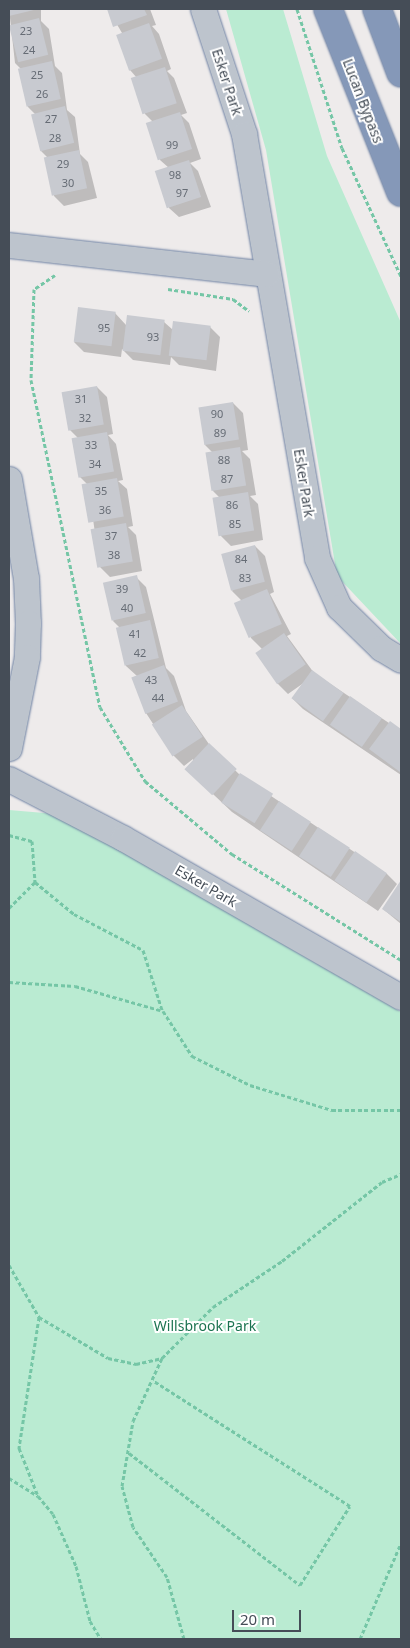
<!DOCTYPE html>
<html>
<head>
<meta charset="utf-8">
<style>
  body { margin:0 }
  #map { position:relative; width:410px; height:1648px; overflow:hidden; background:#eeebeb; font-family:"Noto Sans",sans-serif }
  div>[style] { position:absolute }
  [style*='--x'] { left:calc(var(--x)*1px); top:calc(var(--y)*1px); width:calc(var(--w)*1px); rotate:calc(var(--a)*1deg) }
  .green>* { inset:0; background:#baebd2 }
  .shadow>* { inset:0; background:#0003 }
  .building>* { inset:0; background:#c8cad0; transform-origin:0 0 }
  .path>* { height:3px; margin-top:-1.5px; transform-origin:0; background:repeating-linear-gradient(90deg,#75c6a6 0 4px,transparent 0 6.5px) }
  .roads { filter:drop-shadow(0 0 1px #7083a4) drop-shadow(0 0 1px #7083a4) }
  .minor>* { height:25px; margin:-12.5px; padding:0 12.5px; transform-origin:12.5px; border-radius:12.5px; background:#bdc4cd }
  .highway>* { height:28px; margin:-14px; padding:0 14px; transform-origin:14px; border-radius:14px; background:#8598b8 }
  span { translate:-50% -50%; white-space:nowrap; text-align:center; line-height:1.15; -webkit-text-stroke:4px #fff; paint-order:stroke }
  .number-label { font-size:11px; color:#666c75 }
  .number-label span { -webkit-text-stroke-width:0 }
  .street-label { font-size:14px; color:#454d57 }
  .park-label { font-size:14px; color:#1b7350 }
  .frame { position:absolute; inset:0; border:10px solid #454d57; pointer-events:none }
  .scale { position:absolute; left:232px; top:1610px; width:69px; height:22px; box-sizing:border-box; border:2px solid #454d57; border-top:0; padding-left:6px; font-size:15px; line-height:18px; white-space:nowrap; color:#454d57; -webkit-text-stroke:4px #fff; paint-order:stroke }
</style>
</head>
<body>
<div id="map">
  <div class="green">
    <i style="clip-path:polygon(226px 9px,283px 9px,327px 156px,401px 323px,401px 644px,337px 576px,266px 150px)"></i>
    <i style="clip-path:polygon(9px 810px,56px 814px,401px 1012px,401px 1639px,9px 1639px)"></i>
  </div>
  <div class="shadow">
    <i style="clip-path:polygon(9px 9px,41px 9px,41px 21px,49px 29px,55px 66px,62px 73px,67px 110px,75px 117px,80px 154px,88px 162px,97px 198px,64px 206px,54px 196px,49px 159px,41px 151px,35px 114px,28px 107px,22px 70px,15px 63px)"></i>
    <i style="clip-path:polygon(108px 9px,150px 9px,156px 25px,152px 26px,159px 34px,171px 69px,167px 71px,174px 78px,187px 113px,181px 115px,189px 123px,201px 159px,190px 163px,198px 171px,211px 207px,179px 217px,169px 208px,169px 168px,160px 160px,153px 122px,145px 114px,137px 78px,130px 70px,122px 33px)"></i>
    <i style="clip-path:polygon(115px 313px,126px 325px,164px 322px,173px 330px,210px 327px,220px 337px,216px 371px,179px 365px,171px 357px,170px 365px,133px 360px,122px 349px,121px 357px,84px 352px,74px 342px)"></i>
    <i style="clip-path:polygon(97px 387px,107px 397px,113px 434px,108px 435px,116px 444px,123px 480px,118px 481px,127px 489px,133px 526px,128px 527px,136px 535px,142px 571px,110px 577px,100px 567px,88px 485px,80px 477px,79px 439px,70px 430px)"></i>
    <i style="clip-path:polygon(233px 403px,243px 413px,248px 450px,242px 451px,250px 459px,256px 495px,250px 496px,258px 504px,263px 540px,231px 546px,221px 536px,220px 498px,213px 491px,213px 453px,205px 445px)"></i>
    <i style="clip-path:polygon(255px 546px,265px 556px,274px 592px,270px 594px,291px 634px,287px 636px,314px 673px,401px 731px,401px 775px,303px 709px,293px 699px,305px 682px,288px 694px,278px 684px,262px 649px,251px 638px,242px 601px,232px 591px)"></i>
    <i style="clip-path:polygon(136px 577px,146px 587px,166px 668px,174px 676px,186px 711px,211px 747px,240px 775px,387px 874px,397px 884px,378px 911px,232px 812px,196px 778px,193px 759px,184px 766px,174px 756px,146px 713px,133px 678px,137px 676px,126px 666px,121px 629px,113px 621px)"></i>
    <i style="clip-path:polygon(401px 882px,401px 924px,383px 909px)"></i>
  </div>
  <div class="building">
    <i style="clip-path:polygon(9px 9px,38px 9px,9px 16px)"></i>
    <i style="clip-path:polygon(107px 9px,144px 9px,147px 15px,113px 27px)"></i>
    <i style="left:39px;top:18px;width:38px;height:31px;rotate:76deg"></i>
    <i style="left:149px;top:23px;width:38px;height:35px;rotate:70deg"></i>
    <i style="left:52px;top:61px;width:39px;height:35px;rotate:77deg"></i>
    <i style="left:165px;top:67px;width:38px;height:36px;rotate:72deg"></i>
    <i style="left:65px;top:106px;width:38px;height:35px;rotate:76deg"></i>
    <i style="left:180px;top:112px;width:39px;height:36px;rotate:72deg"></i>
    <i style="left:79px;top:150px;width:39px;height:36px;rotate:78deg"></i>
    <i style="left:189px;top:160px;width:39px;height:36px;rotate:72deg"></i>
    <i style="left:78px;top:307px;width:38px;height:35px;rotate:7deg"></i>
    <i style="left:127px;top:315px;width:38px;height:36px;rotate:7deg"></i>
    <i style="left:173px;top:321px;width:38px;height:35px;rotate:7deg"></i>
    <i style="left:97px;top:386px;width:39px;height:36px;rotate:80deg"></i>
    <i style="left:233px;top:402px;width:38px;height:35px;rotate:81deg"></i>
    <i style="left:107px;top:432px;width:40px;height:36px;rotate:80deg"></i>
    <i style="left:240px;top:447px;width:39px;height:35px;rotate:81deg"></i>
    <i style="left:117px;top:478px;width:39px;height:36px;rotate:80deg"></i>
    <i style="left:248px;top:492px;width:39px;height:36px;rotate:81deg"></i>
    <i style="left:126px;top:523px;width:39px;height:36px;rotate:80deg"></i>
    <i style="left:255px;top:545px;width:38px;height:35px;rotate:75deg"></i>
    <i style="left:137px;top:575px;width:39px;height:35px;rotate:77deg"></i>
    <i style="left:267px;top:589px;width:38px;height:36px;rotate:67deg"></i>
    <i style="left:150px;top:620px;width:39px;height:35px;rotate:77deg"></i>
    <i style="left:284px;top:633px;width:38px;height:35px;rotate:55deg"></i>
    <i style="left:164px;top:665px;width:39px;height:35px;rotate:69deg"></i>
    <i style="left:312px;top:670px;width:39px;height:35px;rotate:36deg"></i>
    <i style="left:350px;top:696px;width:39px;height:35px;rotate:35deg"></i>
    <i style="left:182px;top:705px;width:38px;height:36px;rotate:57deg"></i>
    <i style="clip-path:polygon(390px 721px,401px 729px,400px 772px,369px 749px)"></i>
    <i style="left:209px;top:743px;width:38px;height:36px;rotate:43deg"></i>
    <i style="left:240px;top:773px;width:39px;height:35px;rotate:32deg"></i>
    <i style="left:279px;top:801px;width:38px;height:35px;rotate:33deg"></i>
    <i style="left:318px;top:827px;width:38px;height:35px;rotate:33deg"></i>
    <i style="left:355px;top:851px;width:39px;height:36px;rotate:35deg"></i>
    <i style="clip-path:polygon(401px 880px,401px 922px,382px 909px)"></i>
  </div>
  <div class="path">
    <i style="--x:297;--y:9;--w:146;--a:72.1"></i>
    <i style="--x:342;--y:148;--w:141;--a:65.3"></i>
    <i style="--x:55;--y:275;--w:25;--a:146"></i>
    <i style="--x:34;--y:289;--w:91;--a:91.9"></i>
    <i style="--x:31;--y:380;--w:334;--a:78.1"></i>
    <i style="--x:100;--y:707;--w:87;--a:58.7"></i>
    <i style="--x:145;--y:781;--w:114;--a:40"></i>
    <i style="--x:232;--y:854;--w:199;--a:32.1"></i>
    <i style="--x:168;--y:289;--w:66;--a:8.7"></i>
    <i style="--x:233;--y:299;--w:20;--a:37"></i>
    <i style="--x:9;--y:835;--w:24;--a:15"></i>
    <i style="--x:32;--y:841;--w:41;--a:85.8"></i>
    <i style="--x:35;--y:882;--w:50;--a:39.4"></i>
    <i style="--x:74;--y:914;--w:78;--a:27.6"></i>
    <i style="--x:143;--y:950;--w:63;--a:72.4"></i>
    <i style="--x:9;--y:908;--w:37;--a:-45"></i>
    <i style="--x:9;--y:982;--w:66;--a:3.5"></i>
    <i style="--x:75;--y:986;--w:91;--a:15.9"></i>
    <i style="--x:163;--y:1011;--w:54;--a:57.2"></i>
    <i style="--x:192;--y:1056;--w:65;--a:26.6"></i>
    <i style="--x:250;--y:1085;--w:86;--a:17"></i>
    <i style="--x:332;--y:1110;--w:69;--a:0"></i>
    <i style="--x:9;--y:1265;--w:60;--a:60"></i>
    <i style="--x:39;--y:1317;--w:133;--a:98.7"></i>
    <i style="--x:19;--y:1448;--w:52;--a:68.4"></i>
    <i style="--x:39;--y:1317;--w:80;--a:30.7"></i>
    <i style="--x:108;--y:1358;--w:29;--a:12"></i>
    <i style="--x:136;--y:1364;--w:27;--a:-13"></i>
    <i style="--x:129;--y:1453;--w:216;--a:37.7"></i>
    <i style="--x:300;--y:1585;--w:93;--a:-57.7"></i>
    <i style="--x:350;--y:1506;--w:232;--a:-147.5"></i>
    <i style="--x:9;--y:1478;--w:34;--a:32"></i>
    <i style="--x:38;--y:1496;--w:23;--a:50"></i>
    <i style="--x:53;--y:1514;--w:57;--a:66.1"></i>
    <i style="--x:76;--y:1566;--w:57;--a:75.7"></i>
    <i style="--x:90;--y:1621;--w:21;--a:59"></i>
    <i style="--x:184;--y:1639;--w:64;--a:-105.3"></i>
    <i style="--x:167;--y:1577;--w:60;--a:-124.2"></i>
    <i style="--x:133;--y:1527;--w:42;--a:-105"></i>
    <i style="--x:122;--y:1486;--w:66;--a:-80.4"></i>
    <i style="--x:133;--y:1421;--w:69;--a:-65.3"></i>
    <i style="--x:162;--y:1358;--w:72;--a:-45"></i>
    <i style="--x:213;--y:1307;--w:83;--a:-33.7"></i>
    <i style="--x:282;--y:1261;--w:127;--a:-38.3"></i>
    <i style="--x:382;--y:1182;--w:21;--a:-23"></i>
    <i style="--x:360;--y:1639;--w:104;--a:-66.9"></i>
  </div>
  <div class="roads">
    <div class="minor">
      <i style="--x:203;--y:9;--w:132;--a:71.8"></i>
      <i style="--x:244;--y:134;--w:430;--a:80.2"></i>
      <i style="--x:317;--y:558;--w:54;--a:65.8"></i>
      <i style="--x:339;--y:607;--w:59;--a:44.3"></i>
      <i style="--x:381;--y:648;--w:23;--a:31"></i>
      <i style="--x:9;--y:245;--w:259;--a:6.4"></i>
      <i style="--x:9;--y:479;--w:100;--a:80.3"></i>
      <i style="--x:26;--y:578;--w:45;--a:87.5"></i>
      <i style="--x:28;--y:623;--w:34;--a:92"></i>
      <i style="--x:27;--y:657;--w:93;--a:101.2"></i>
      <i style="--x:9;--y:779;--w:128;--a:27.4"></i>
      <i style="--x:123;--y:838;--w:320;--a:29.8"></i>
    </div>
    <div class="highway">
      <i style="--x:328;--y:9;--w:197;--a:68.3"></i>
      <i style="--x:377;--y:9;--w:68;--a:69.4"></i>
    </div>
  </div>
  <div class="number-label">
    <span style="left:26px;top:31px">23</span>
    <span style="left:29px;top:50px">24</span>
    <span style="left:37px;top:75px">25</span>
    <span style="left:42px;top:94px">26</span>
    <span style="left:51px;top:119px">27</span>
    <span style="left:55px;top:138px">28</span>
    <span style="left:172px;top:145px">99</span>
    <span style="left:63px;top:164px">29</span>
    <span style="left:175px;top:175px">98</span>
    <span style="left:68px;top:183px">30</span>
    <span style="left:182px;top:193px">97</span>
    <span style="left:104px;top:328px">95</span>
    <span style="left:153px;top:337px">93</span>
    <span style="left:81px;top:399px">31</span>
    <span style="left:217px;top:414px">90</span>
    <span style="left:85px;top:418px">32</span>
    <span style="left:220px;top:433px">89</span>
    <span style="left:91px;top:445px">33</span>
    <span style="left:224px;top:460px">88</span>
    <span style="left:95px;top:464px">34</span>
    <span style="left:227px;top:479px">87</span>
    <span style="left:101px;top:491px">35</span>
    <span style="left:232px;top:505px">86</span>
    <span style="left:105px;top:510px">36</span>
    <span style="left:235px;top:524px">85</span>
    <span style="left:111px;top:536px">37</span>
    <span style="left:114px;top:555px">38</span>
    <span style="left:241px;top:559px">84</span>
    <span style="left:245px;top:578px">83</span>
    <span style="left:122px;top:589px">39</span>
    <span style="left:127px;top:608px">40</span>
    <span style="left:135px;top:634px">41</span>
    <span style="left:140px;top:653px">42</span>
    <span style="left:151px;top:680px">43</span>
    <span style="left:158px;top:698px">44</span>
  </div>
  <div class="street-label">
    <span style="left:227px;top:82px;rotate:72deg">Esker Park</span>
    <span style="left:363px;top:101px;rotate:69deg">Lucan Bypass</span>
    <span style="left:304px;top:483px;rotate:81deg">Esker Park</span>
    <span style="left:206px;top:886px;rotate:30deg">Esker Park</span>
  </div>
  <div class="park-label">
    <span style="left:205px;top:1326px">Willsbrook Park</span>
  </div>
  <div class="frame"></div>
  <div class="scale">20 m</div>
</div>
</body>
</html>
